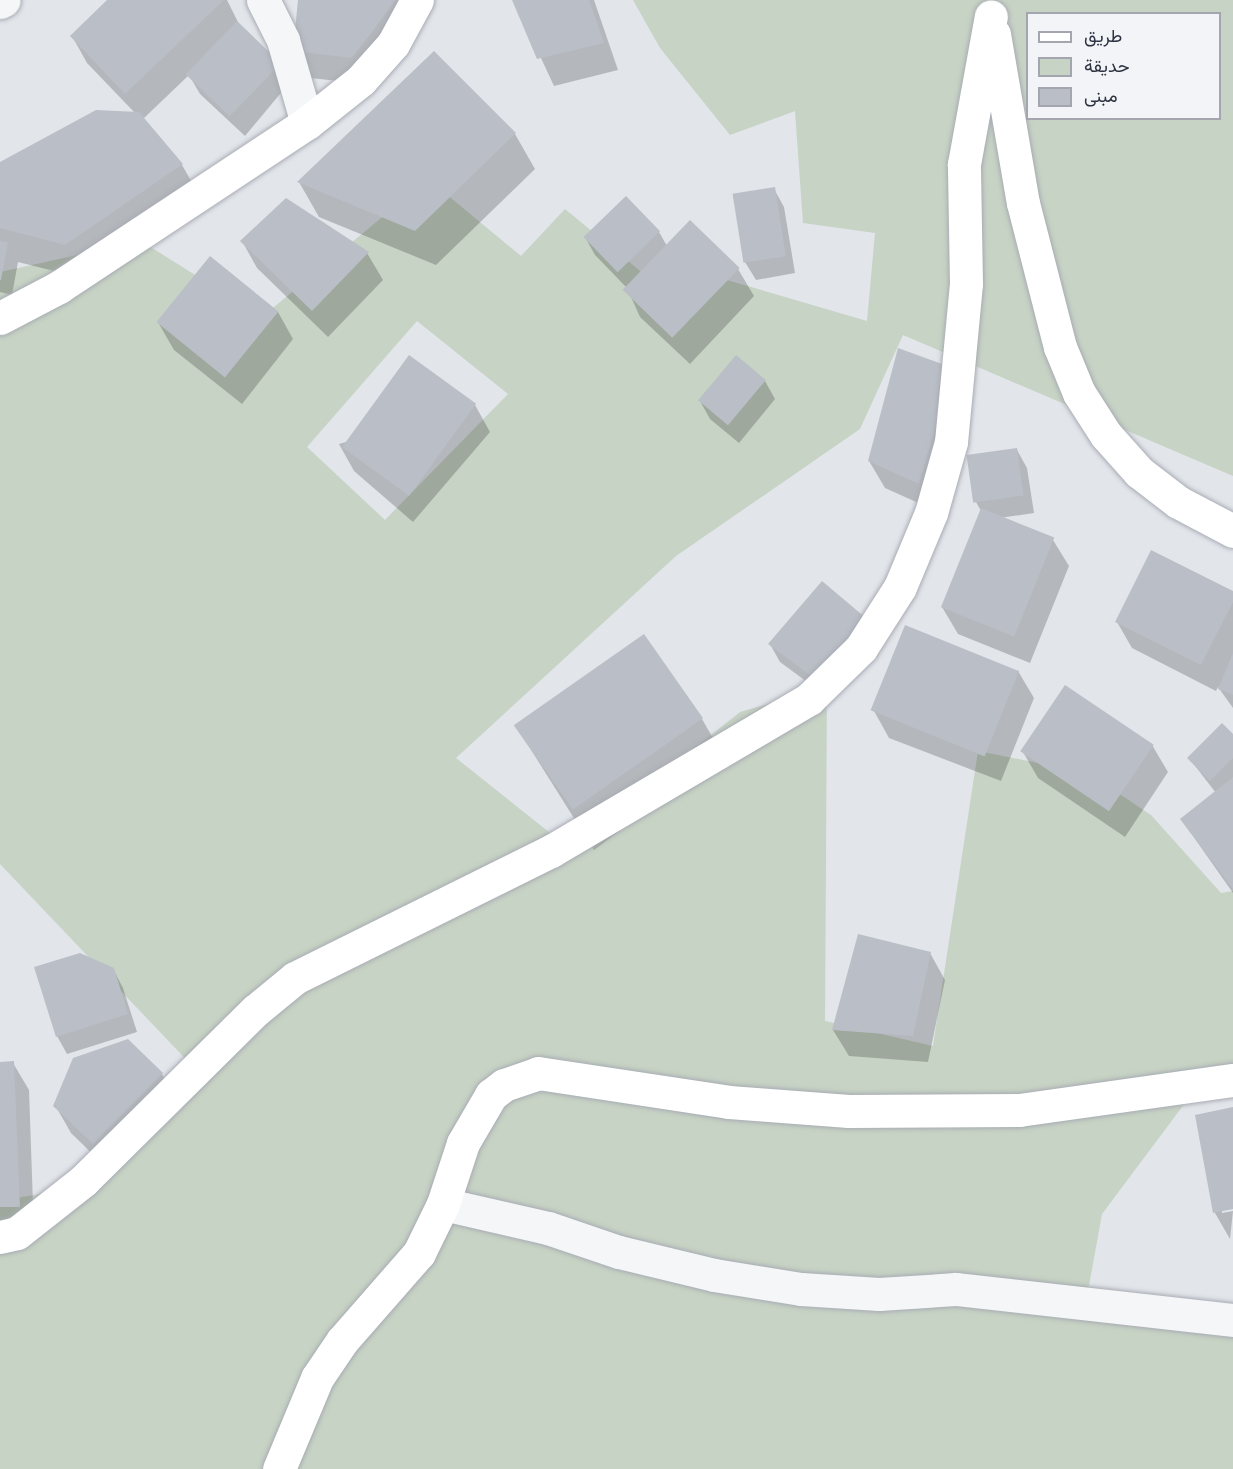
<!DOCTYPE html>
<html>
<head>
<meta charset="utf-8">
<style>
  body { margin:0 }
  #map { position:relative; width:1233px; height:1469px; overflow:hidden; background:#e2e5ea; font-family:"Titillium Web",Vazirmatn,sans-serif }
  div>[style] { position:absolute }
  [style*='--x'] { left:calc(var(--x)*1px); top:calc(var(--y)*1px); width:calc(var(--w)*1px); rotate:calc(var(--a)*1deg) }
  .green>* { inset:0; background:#c7d3c4 }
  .shadow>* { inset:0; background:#0003 }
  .building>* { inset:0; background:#babec6; transform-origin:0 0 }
  .roads { filter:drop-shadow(0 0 2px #a8acb4) drop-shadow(0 0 2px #a8acb4) }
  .street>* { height:33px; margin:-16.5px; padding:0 16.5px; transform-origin:16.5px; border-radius:16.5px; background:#f5f6f8 }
  .secondary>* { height:33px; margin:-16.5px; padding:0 16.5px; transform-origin:16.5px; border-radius:16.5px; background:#fff }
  span { translate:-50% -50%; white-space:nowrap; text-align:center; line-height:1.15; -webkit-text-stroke:5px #f2f4f7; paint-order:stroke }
  .legend { position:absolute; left:1026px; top:12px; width:195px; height:108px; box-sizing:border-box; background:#f2f4f7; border:2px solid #a3a6ae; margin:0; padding:8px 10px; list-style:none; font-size:18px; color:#2c3240 }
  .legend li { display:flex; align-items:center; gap:12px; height:30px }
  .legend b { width:30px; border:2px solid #a3a6ae }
</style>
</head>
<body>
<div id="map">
  <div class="green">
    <i style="clip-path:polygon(evenodd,633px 0,1233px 0,1233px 476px,903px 335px,860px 429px,676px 556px,456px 758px,569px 848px,740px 712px,827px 687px,825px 1021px,933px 1046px,978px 751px,1088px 773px,1151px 815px,1221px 893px,1233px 891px,1233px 1074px,1188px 1099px,1102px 1214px,1088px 1291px,1233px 1310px,1233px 1469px,0 1469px,0 1200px,36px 1195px,56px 1187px,199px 1073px,0 864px,0 272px,141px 241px,262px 317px,428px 179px,521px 256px,565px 209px,691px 313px,727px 280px,867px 321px,875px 233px,803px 223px,795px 111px,730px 135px,660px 48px,633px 0,1028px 14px,1220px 14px,1220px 118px,1028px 118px,1028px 14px,633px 0,417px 321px,508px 394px,385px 520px,307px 447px,417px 321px)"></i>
  </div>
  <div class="shadow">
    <i style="clip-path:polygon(109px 0,227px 0,240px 26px,290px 82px,245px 136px,200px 94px,189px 75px,143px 119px,182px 165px,202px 200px,86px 279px,18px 262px,12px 295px,0 292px,0 164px,135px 113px,87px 63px,72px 36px)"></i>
    <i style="clip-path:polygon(300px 0,402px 0,367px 84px,310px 78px,294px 51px)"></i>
    <i style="clip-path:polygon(514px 0,594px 0,618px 70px,554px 86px)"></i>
    <i style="clip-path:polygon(434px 53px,515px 134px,535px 169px,436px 265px,319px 217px,299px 182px)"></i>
    <i style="clip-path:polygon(774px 189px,784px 207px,795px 273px,756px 280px,745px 262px,735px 195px)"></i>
    <i style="clip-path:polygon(690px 223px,738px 269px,754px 296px,690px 364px,640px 317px,627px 288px,595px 255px,585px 237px,659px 232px,667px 246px)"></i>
    <i style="clip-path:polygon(242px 241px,367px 253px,383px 280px,328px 337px,257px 268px)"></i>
    <i style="clip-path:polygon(278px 312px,293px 339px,242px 404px,174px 350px,159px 324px)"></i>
    <i style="clip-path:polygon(952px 369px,934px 510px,885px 488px,869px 461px)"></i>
    <i style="clip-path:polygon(765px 381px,775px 399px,739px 443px,710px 419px,700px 401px)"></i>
    <i style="clip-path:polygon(475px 405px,490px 432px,413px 522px,354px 471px,339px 444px)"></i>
    <i style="clip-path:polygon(1017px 450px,1027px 468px,1034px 513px,1000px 518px,1053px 540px,1069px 566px,1030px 663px,958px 634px,942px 607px,981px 511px,976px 502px)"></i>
    <i style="clip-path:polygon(823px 583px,822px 693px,780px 662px,770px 644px)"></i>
    <i style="clip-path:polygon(1233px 593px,1233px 708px,1218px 687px,1216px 691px,1132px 648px,1117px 622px)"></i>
    <i style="clip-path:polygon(1018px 671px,1034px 698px,1001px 781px,889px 738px,874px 711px)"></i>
    <i style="clip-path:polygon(702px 719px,722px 754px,594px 850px,516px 726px)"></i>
    <i style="clip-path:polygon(1233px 736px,1233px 893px,1181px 819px,1216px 793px,1189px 758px)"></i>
    <i style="clip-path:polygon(1152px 745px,1168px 772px,1125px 837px,1038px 778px,1023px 752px)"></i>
    <i style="clip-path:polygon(930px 953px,945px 980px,928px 1062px,849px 1056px,833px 1030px)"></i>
    <i style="clip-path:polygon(113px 969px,123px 988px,137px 1032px,67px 1054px,57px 1036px)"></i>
    <i style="clip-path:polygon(0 1063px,13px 1063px,29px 1090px,34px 1233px,0 1235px)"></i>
    <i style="clip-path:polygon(162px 1074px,177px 1101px,109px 1170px,71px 1133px,55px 1105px)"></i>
    <i style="clip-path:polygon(1233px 1109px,1233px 1208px,1222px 1210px,1222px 1213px,1233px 1211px,1230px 1239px,1215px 1213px)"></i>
  </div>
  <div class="building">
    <i style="clip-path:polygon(107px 0,224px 0,125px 94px,70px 36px)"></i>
    <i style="clip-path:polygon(298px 0,396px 0,352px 58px,293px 51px)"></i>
    <i style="clip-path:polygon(512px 0,589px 0,604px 43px,537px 59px)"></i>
    <i style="left:237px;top:21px;width:61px;height:74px;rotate:44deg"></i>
    <i style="clip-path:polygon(434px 51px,516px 133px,415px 231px,297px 182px)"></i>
    <i style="clip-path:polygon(96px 110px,139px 112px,183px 164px,65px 245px,0 228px,0 162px)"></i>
    <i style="left:775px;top:187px;width:70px;height:43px;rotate:81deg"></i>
    <i style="left:626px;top:196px;width:49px;height:59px;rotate:46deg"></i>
    <i style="clip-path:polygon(286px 198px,369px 252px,312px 311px,240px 241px)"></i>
    <i style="left:690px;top:220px;width:69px;height:97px;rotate:44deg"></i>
    <i style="clip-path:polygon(0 241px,8px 242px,1px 280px,0 280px)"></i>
    <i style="left:210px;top:256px;width:88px;height:85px;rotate:39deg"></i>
    <i style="clip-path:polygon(898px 348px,953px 368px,919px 484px,868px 461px)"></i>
    <i style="left:409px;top:355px;width:83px;height:114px;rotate:36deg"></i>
    <i style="left:736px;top:355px;width:39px;height:59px;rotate:40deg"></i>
    <i style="left:1017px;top:448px;width:48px;height:51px;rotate:82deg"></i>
    <i style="left:981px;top:508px;width:79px;height:107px;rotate:22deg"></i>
    <i style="clip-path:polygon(1151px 550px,1233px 591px,1233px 602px,1201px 665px,1115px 622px)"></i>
    <i style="clip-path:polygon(822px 581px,867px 619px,811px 676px,768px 644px)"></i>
    <i style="left:905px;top:625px;width:123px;height:92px;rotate:22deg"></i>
    <i style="left:644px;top:634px;width:103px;height:159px;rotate:55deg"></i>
    <i style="clip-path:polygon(1233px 653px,1233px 695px,1218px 689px)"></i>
    <i style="left:1065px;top:685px;width:107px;height:80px;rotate:34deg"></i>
    <i style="clip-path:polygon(1222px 723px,1233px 734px,1233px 758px,1210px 781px,1187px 758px)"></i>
    <i style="clip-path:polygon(1233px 777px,1233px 889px,1180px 819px)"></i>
    <i style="clip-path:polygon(858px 934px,931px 952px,913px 1036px,832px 1030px)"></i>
    <i style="clip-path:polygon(80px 953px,114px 968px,128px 1014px,56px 1037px,34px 967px)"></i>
    <i style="clip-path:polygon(128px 1039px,163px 1073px,93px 1144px,53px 1106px,73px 1058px)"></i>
    <i style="clip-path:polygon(14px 1061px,20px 1207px,0 1207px,0 1062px)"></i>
    <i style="clip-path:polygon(1233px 1107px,1233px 1209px,1213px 1213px,1195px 1115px)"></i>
  </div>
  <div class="roads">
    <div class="street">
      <i style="--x:263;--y:0;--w:45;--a:63.4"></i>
      <i style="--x:283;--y:40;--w:86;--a:73.9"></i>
      <i style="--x:0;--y:2;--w:4;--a:-27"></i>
      <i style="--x:443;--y:1204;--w:108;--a:12.9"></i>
      <i style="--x:548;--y:1228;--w:75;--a:18.7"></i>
      <i style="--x:619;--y:1252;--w:98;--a:13.6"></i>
      <i style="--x:714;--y:1275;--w:88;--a:9.1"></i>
      <i style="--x:801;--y:1289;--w:78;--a:3.7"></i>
      <i style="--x:879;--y:1294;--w:77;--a:-3.7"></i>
      <i style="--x:956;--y:1289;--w:279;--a:6.4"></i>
    </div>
    <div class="secondary">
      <i style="--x:994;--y:34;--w:171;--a:80.3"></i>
      <i style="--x:1023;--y:203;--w:149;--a:75.6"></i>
      <i style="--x:1060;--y:347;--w:50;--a:67.6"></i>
      <i style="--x:1079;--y:393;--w:50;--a:57.3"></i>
      <i style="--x:1106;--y:435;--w:50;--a:48.3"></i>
      <i style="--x:1139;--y:472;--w:49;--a:37.6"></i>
      <i style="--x:1178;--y:502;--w:62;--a:27.8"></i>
      <i style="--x:0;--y:318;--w:67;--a:-27.7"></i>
      <i style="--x:59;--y:287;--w:297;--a:-33.5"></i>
      <i style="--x:307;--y:123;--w:69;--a:-38.5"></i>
      <i style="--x:361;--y:80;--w:48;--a:-48.4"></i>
      <i style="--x:393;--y:44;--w:50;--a:-61.4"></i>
      <i style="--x:0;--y:1237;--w:17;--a:-13"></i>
      <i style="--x:17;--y:1233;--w:84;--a:-38.2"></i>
      <i style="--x:83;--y:1181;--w:243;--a:-44.7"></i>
      <i style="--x:256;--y:1010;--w:50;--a:-39.4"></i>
      <i style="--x:295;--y:978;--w:286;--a:-26.4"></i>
      <i style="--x:551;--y:851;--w:299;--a:-30.5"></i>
      <i style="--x:809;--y:699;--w:73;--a:-44.4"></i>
      <i style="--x:861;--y:648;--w:72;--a:-57.4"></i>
      <i style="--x:900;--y:587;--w:80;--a:-67.3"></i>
      <i style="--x:931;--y:513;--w:74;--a:-74.3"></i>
      <i style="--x:951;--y:442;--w:159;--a:-84.6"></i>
      <i style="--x:966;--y:284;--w:120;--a:-91"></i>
      <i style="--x:964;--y:164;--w:150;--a:-79.7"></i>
      <i style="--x:279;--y:1469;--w:99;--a:-67.3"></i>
      <i style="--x:317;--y:1378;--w:45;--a:-56"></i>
      <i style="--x:342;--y:1341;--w:117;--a:-48.8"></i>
      <i style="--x:419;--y:1253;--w:55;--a:-63.9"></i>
      <i style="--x:443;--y:1204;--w:64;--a:-71.8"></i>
      <i style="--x:463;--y:1143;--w:56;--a:-59.7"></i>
      <i style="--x:491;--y:1095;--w:16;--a:-38"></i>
      <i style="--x:504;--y:1085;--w:36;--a:-19"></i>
      <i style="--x:538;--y:1073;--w:193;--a:8.6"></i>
      <i style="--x:729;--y:1102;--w:120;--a:4.3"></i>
      <i style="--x:849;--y:1111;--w:170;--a:-0.3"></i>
      <i style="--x:1019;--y:1110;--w:216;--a:-8"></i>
    </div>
  </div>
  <ul class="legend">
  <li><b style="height:8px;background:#fff"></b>طريق</li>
  <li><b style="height:16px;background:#c7d3c4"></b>حديقة</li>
  <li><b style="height:16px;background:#babec6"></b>مبنى</li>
  </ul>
</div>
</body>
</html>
